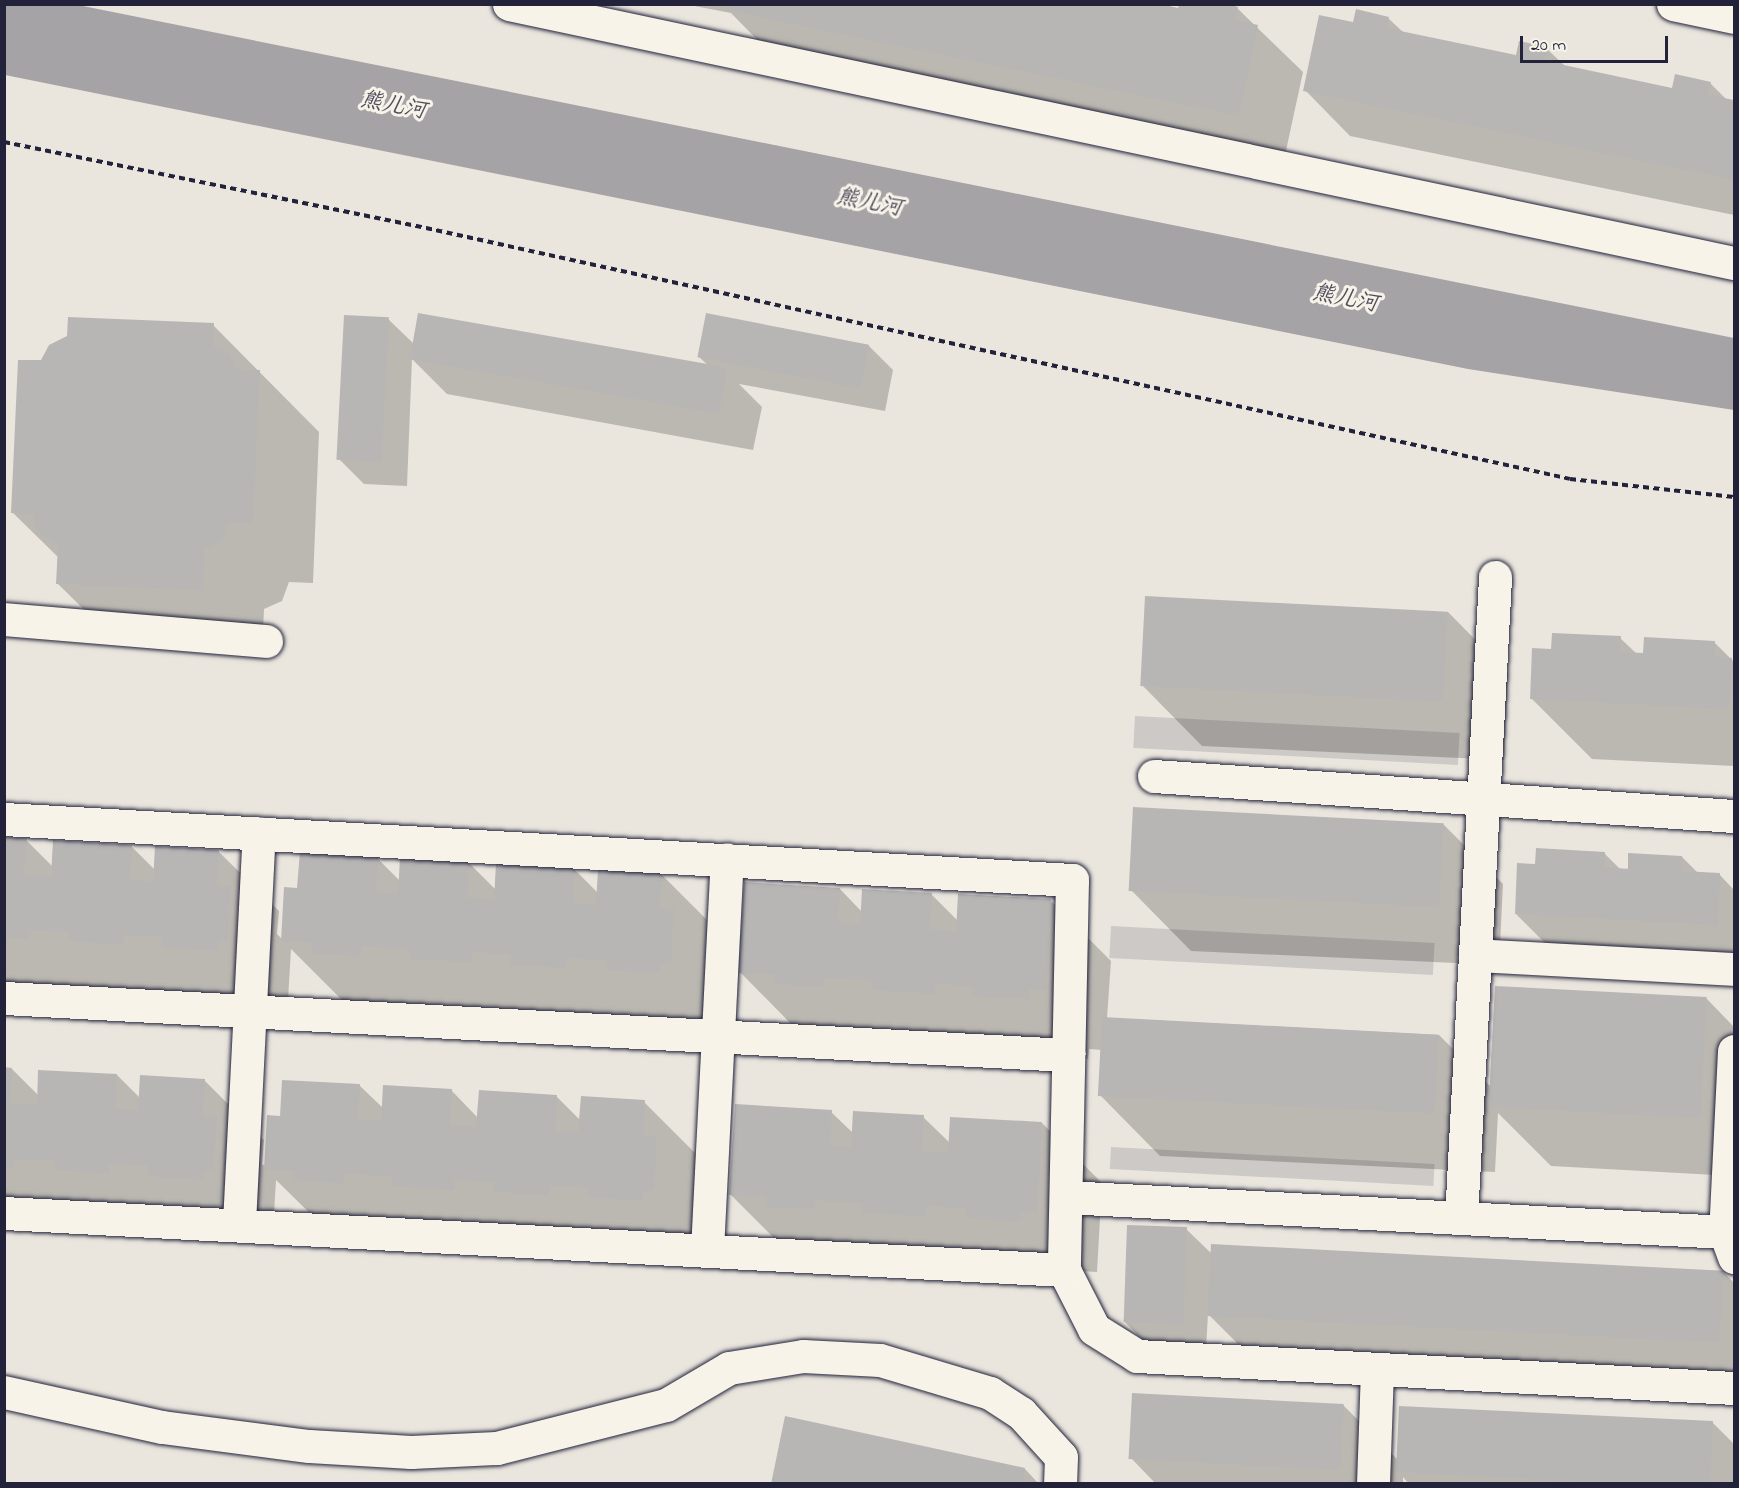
<!DOCTYPE html>
<html>
<head>
<meta charset="utf-8">
<style>
  body { margin:0 }
  #map { position:relative; width:1739px; height:1488px; overflow:hidden; background:#eae6de; font-family:"Indie Flower","LXGW WenKai TC",sans-serif }
  div>[style] { position:absolute }
  [style*='--x'] { left:calc(var(--x)*1px); top:calc(var(--y)*1px); width:calc(var(--w)*1px); rotate:calc(var(--a)*1deg) }
  .green>* { inset:0; background:#cdc9c6; transform-origin:0 0 }
  .water>* { inset:0; background:#a6a3a6 }
  .shadow>* { inset:0; background:#0003 }
  .building>* { inset:0; background:#b8b6b5; transform-origin:0 0 }
  .path>* { height:4px; margin-top:-2px; transform-origin:0; background:repeating-linear-gradient(90deg,#22223b 0 6px,transparent 0 10.5px) }
  .roads { filter:drop-shadow(0 0 2px #22223b) drop-shadow(0 0 2px #22223b) }
  .minor>* { height:33px; margin:-16.5px; padding:0 16.5px; transform-origin:16.5px; border-radius:16.5px; background:#f7f3e8 }
  span { translate:-50% -50%; white-space:nowrap; text-align:center; line-height:1.15; -webkit-text-stroke:6px #f7f3e8; paint-order:stroke }
  .water-label { font-size:22px; color:#504f60; font-style:italic }
  .frame { position:absolute; inset:0; border:6px solid #22223b; pointer-events:none }
  .scale { position:absolute; left:1520px; top:36px; width:148px; height:27px; box-sizing:border-box; border:3px solid #22223b; border-top:0; padding-left:8px; font-size:18px; line-height:21px; white-space:nowrap; color:#22223b; -webkit-text-stroke:4px #f7f3e8; paint-order:stroke }
</style>
</head>
<body>
<div id="map">
  <div class="green">
    <i style="left:1135px;top:716px;width:325px;height:32px;rotate:3deg"></i>
    <i style="left:1111px;top:926px;width:324px;height:32px;rotate:3deg"></i>
    <i style="left:1111px;top:1147px;width:324px;height:22px;rotate:3deg"></i>
  </div>
  <div class="water">
    <i style="clip-path:polygon(4px 5px,78px 5px,1734px 338px,1734px 410px,1468px 369px,5px 75px)"></i>
  </div>
  <div class="shadow">
    <i style="clip-path:polygon(684px 4px,1152px 4px,1179px 10px,1237px 8px,1303px 72px,1284px 160px,772px 55px,731px 13px)"></i>
    <i style="clip-path:polygon(1388px 18px,1404px 33px,1517px 57px,1547px 49px,1566px 67px,1673px 89px,1710px 83px,1728px 101px,1734px 102px,1734px 215px,1350px 136px,1305px 90px,1354px 23px)"></i>
    <i style="clip-path:polygon(388px 319px,414px 344px,711px 368px,699px 357px,868px 345px,893px 370px,885px 411px,739px 384px,762px 407px,753px 450px,447px 394px,412px 359px,407px 486px,364px 484px,340px 460px)"></i>
    <i style="clip-path:polygon(213px 325px,319px 432px,313px 583px,289px 582px,282px 601px,264px 609px,262px 650px,118px 643px,57px 583px,59px 558px,12px 512px,42px 362px)"></i>
    <i style="clip-path:polygon(1448px 612px,1508px 673px,1504px 760px,1202px 746px,1142px 685px)"></i>
    <i style="clip-path:polygon(1620px 638px,1637px 654px,1714px 642px,1734px 662px,1734px 766px,1592px 759px,1532px 699px,1553px 650px)"></i>
    <i style="clip-path:polygon(1443px 824px,1503px 884px,1499px 965px,1191px 951px,1131px 890px)"></i>
    <i style="clip-path:polygon(4px 839px,26px 840px,53px 867px,131px 846px,155px 870px,218px 851px,279px 911px,277px 934px,283px 940px,299px 889px,377px 858px,400px 881px,469px 863px,496px 890px,574px 869px,598px 893px,661px 874px,721px 934px,731px 1023px,343px 1001px,291px 949px,288px 1000px,4px 984px)"></i>
    <i style="clip-path:polygon(1605px 854px,1621px 870px,1682px 857px,1698px 873px,1719px 874px,1734px 890px,1734px 982px,1576px 974px,1516px 914px,1536px 865px)"></i>
    <i style="clip-path:polygon(840px 889px,862px 912px,931px 894px,958px 921px,1051px 901px,1111px 961px,1107px 1018px,1439px 1035px,1492px 1088px,1706px 998px,1734px 1027px,1734px 1176px,1551px 1166px,1498px 1113px,1495px 1172px,1160px 1156px,1100px 1095px,1102px 1050px,1089px 1049px,1088px 1059px,800px 1033px,740px 972px)"></i>
    <i style="clip-path:polygon(4px 1069px,12px 1069px,39px 1096px,117px 1075px,141px 1099px,204px 1080px,264px 1140px,262px 1164px,266px 1167px,282px 1117px,359px 1085px,383px 1108px,452px 1091px,478px 1118px,557px 1097px,581px 1121px,644px 1102px,704px 1162px,713px 1251px,326px 1229px,276px 1180px,273px 1230px,4px 1216px)"></i>
    <i style="clip-path:polygon(831px 1112px,854px 1134px,923px 1117px,950px 1143px,1042px 1123px,1102px 1183px,1097px 1272px,791px 1255px,731px 1195px)"></i>
    <i style="clip-path:polygon(1186px 1229px,1212px 1254px,1723px 1271px,1734px 1283px,1734px 1384px,1255px 1361px,1208px 1314px,1206px 1349px,1148px 1346px,1124px 1321px)"></i>
    <i style="clip-path:polygon(1343px 1405px,1398px 1460px,1712px 1422px,1734px 1444px,1734px 1484px,1409px 1484px,1403px 1477px,1403px 1484px,1156px 1484px,1131px 1458px)"></i>
    <i style="clip-path:polygon(1025px 1469px,1039px 1484px,772px 1484px)"></i>
  </div>
  <div class="building">
    <i style="clip-path:polygon(726px 4px,1160px 4px,1178px 8px,1179px 4px,1228px 4px,1238px 7px,1235px 20px,1258px 25px,1239px 116px,725px 10px)"></i>
    <i style="clip-path:polygon(1356px 9px,1389px 17px,1386px 28px,1516px 55px,1519px 41px,1548px 47px,1545px 61px,1672px 88px,1675px 74px,1711px 82px,1708px 95px,1734px 100px,1734px 180px,1303px 91px,1319px 15px,1353px 22px)"></i>
    <i style="left:418px;top:313px;width:314px;height:47px;rotate:10deg"></i>
    <i style="left:706px;top:313px;width:166px;height:45px;rotate:11deg"></i>
    <i style="left:344px;top:315px;width:45px;height:145px;rotate:3deg"></i>
    <i style="clip-path:polygon(68px 317px,214px 323px,213px 346px,229px 353px,237px 370px,260px 370px,253px 523px,229px 522px,222px 541px,204px 549px,203px 590px,56px 584px,58px 544px,42px 536px,33px 523px,34px 514px,11px 513px,18px 360px,41px 360px,49px 345px,67px 336px)"></i>
    <i style="left:1145px;top:596px;width:303px;height:90px;rotate:3deg"></i>
    <i style="clip-path:polygon(1552px 633px,1621px 636px,1620px 652px,1643px 653px,1644px 637px,1715px 641px,1714px 657px,1732px 658px,1729px 709px,1530px 699px,1532px 648px,1551px 649px)"></i>
    <i style="left:1133px;top:807px;width:311px;height:84px;rotate:3deg"></i>
    <i style="clip-path:polygon(4px 837px,27px 838px,24px 875px,51px 876px,53px 840px,132px 845px,130px 880px,153px 882px,155px 846px,219px 850px,217px 885px,231px 886px,228px 941px,218px 941px,218px 951px,162px 947px,163px 937px,124px 935px,123px 945px,67px 941px,68px 932px,29px 930px,29px 939px,4px 938px)"></i>
    <i style="clip-path:polygon(1536px 848px,1605px 852px,1605px 867px,1628px 869px,1628px 853px,1682px 856px,1682px 871px,1720px 873px,1718px 925px,1515px 914px,1517px 863px,1535px 864px)"></i>
    <i style="clip-path:polygon(300px 851px,378px 856px,376px 892px,398px 894px,400px 857px,469px 861px,467px 898px,494px 899px,496px 863px,574px 867px,573px 903px,596px 904px,598px 869px,662px 872px,660px 908px,674px 909px,671px 964px,661px 963px,660px 973px,605px 970px,606px 960px,567px 958px,566px 968px,510px 965px,511px 955px,472px 952px,471px 962px,409px 959px,409px 949px,362px 946px,361px 956px,312px 953px,312px 943px,281px 941px,284px 887px,297px 888px)"></i>
    <i style="clip-path:polygon(744px 882px,840px 888px,838px 923px,860px 925px,862px 889px,932px 893px,930px 929px,956px 931px,958px 894px,1051px 899px,1046px 990px,1029px 989px,1029px 999px,973px 996px,973px 986px,935px 984px,934px 994px,871px 990px,872px 980px,824px 978px,823px 987px,774px 984px,775px 975px,738px 973px)"></i>
    <i style="left:1495px;top:986px;width:212px;height:121px;rotate:3deg"></i>
    <i style="left:1102px;top:1017px;width:337px;height:79px;rotate:3deg"></i>
    <i style="clip-path:polygon(4px 1067px,12px 1068px,10px 1103px,37px 1105px,38px 1070px,117px 1074px,115px 1109px,138px 1111px,140px 1075px,205px 1079px,202px 1114px,217px 1116px,213px 1170px,203px 1170px,203px 1180px,147px 1176px,148px 1166px,109px 1164px,109px 1174px,53px 1170px,54px 1161px,14px 1159px,14px 1169px,4px 1168px)"></i>
    <i style="clip-path:polygon(282px 1080px,360px 1084px,358px 1120px,381px 1121px,383px 1085px,452px 1089px,450px 1125px,476px 1127px,479px 1090px,557px 1095px,555px 1131px,578px 1132px,581px 1096px,645px 1100px,643px 1136px,657px 1137px,654px 1191px,643px 1191px,643px 1200px,588px 1198px,588px 1188px,550px 1185px,549px 1195px,493px 1192px,494px 1182px,454px 1180px,454px 1190px,391px 1186px,392px 1176px,344px 1174px,344px 1184px,294px 1180px,295px 1171px,264px 1170px,267px 1115px,280px 1116px)"></i>
    <i style="clip-path:polygon(735px 1104px,832px 1110px,830px 1146px,851px 1147px,853px 1111px,924px 1115px,922px 1151px,948px 1152px,950px 1117px,1042px 1122px,1037px 1213px,1021px 1212px,1020px 1222px,965px 1218px,965px 1208px,926px 1206px,925px 1216px,862px 1213px,863px 1203px,815px 1200px,815px 1209px,765px 1207px,766px 1197px,729px 1195px)"></i>
    <i style="left:1127px;top:1225px;width:60px;height:97px;rotate:2deg"></i>
    <i style="left:1211px;top:1244px;width:513px;height:72px;rotate:3deg"></i>
    <i style="left:1132px;top:1393px;width:212px;height:66px;rotate:3deg"></i>
    <i style="clip-path:polygon(1399px 1406px,1713px 1421px,1710px 1484px,1623px 1484px,1396px 1472px)"></i>
    <i style="clip-path:polygon(785px 1416px,1025px 1468px,1022px 1484px,771px 1484px)"></i>
  </div>
  <div class="path">
    <i style="--x:4;--y:142;--w:431;--a:11.5"></i>
    <i style="--x:426;--y:228;--w:1171;--a:12.37"></i>
    <i style="--x:1570;--y:479;--w:165;--a:6.3"></i>
  </div>
  <div class="roads">
    <div class="minor">
      <i style="--x:509;--y:4;--w:1252;--a:11.94"></i>
      <i style="--x:1673;--y:4;--w:62;--a:12"></i>
      <i style="--x:4;--y:619;--w:263;--a:4.8"></i>
      <i style="--x:1154;--y:776;--w:581;--a:3.95"></i>
      <i style="--x:4;--y:819;--w:1070;--a:3.27"></i>
      <i style="--x:1072;--y:880;--w:390;--a:91.2"></i>
      <i style="--x:1064;--y:1270;--w:66;--a:63"></i>
      <i style="--x:1094;--y:1329;--w:51;--a:32.1"></i>
      <i style="--x:1137;--y:1356;--w:598;--a:3.07"></i>
      <i style="--x:1475;--y:955;--w:259;--a:3.1"></i>
      <i style="--x:4;--y:998;--w:1066;--a:3.07"></i>
      <i style="--x:1734;--y:1051;--w:181;--a:92.8"></i>
      <i style="--x:1725;--y:1232;--w:27;--a:70"></i>
      <i style="--x:1066;--y:1197;--w:660;--a:3.04"></i>
      <i style="--x:4;--y:1213;--w:1062;--a:3.08"></i>
      <i style="--x:1461;--y:1218;--w:642;--a:-86.96"></i>
      <i style="--x:239;--y:1223;--w:390;--a:-87.1"></i>
      <i style="--x:707;--y:1250;--w:391;--a:-87.1"></i>
      <i style="--x:4;--y:1392;--w:162;--a:12.5"></i>
      <i style="--x:162;--y:1427;--w:148;--a:7.4"></i>
      <i style="--x:309;--y:1446;--w:102;--a:3.4"></i>
      <i style="--x:411;--y:1452;--w:86;--a:-2.7"></i>
      <i style="--x:497;--y:1448;--w:174;--a:-14.3"></i>
      <i style="--x:666;--y:1405;--w:73;--a:-30.4"></i>
      <i style="--x:729;--y:1368;--w:75;--a:-9.2"></i>
      <i style="--x:803;--y:1356;--w:77;--a:3"></i>
      <i style="--x:880;--y:1360;--w:115;--a:16.7"></i>
      <i style="--x:990;--y:1393;--w:37;--a:33"></i>
      <i style="--x:1021;--y:1413;--w:59;--a:47.7"></i>
      <i style="--x:1061;--y:1457;--w:27;--a:92"></i>
      <i style="--x:1373;--y:1484;--w:115;--a:-88"></i>
    </div>
  </div>
  <div class="water-label">
    <span style="left:393px;top:107px;rotate:11deg">熊儿河</span>
    <span style="left:869px;top:204px;rotate:11deg">熊儿河</span>
    <span style="left:1345px;top:300px;rotate:11deg">熊儿河</span>
  </div>
  <div class="frame"></div>
  <div class="scale">20 m</div>
</div>
</body>
</html>
